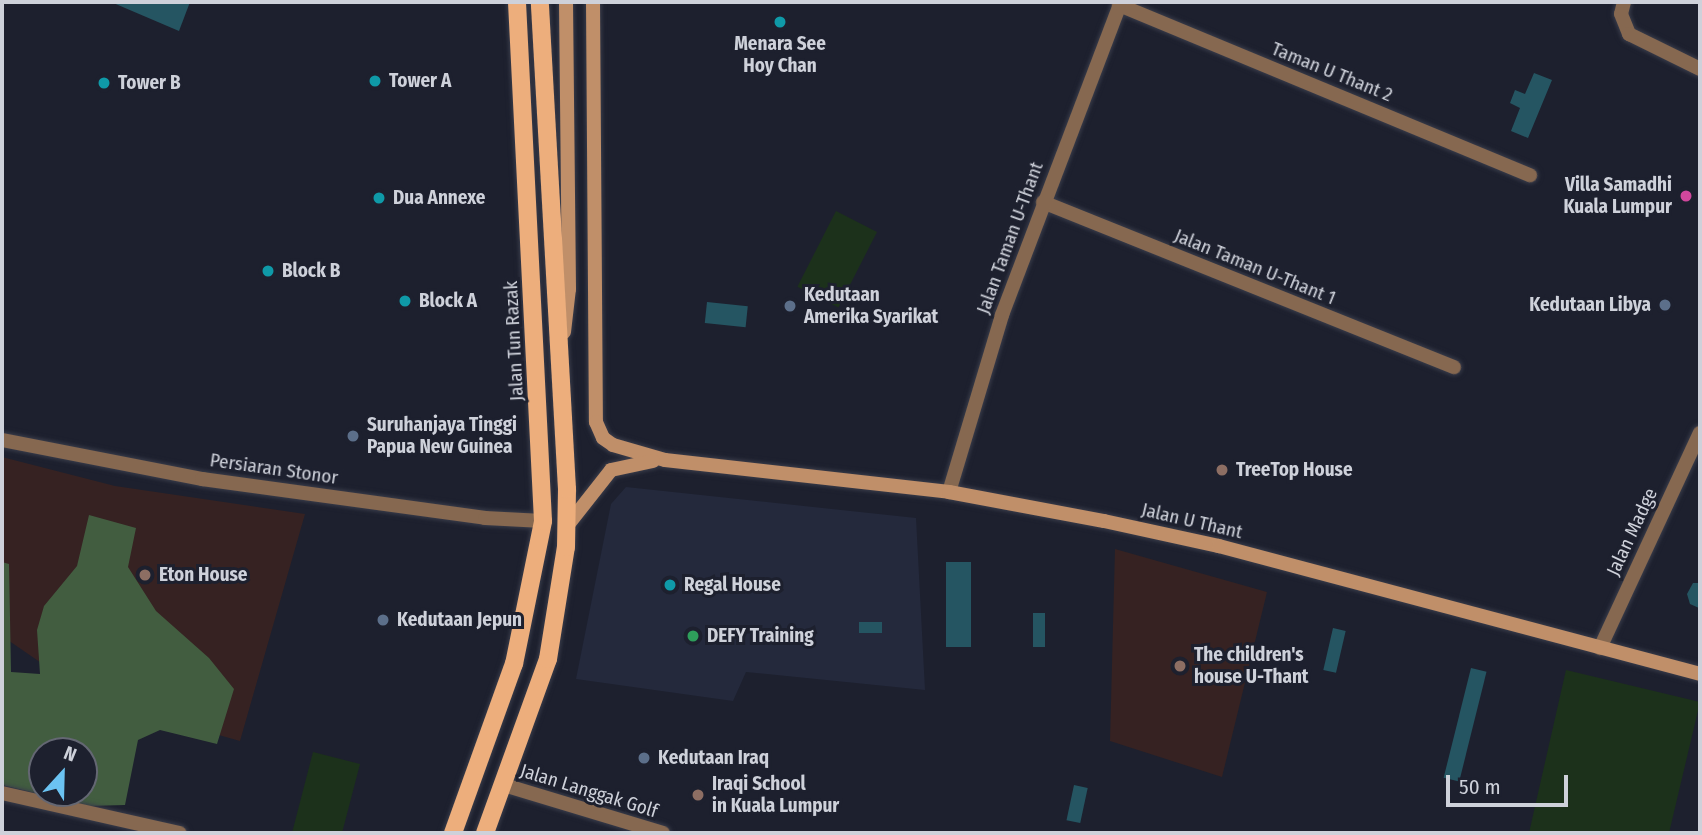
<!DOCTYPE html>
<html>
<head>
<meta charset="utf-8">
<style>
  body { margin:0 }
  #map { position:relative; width:1702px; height:835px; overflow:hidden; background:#1d202e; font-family:"Fira Sans Condensed",sans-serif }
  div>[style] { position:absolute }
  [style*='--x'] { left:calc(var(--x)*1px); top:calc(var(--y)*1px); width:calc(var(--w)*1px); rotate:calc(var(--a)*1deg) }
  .built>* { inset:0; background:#24293c }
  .education>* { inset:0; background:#362222 }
  .green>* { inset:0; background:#1c311b; transform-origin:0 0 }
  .forest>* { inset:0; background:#425d40 }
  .water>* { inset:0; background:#255562; transform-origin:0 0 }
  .roads { filter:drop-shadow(0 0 2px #393c4a) drop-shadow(0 0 2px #393c4a) }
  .street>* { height:14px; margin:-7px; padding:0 7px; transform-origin:7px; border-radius:7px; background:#866850 }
  .secondary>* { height:14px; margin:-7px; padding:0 7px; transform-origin:7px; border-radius:7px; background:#c08f69 }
  .primary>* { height:18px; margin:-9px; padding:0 9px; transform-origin:9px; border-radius:9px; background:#edae7c }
  .dots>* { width:19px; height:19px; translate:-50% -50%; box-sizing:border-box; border:4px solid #1d202e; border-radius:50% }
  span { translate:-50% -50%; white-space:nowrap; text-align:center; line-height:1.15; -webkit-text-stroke:6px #1d202e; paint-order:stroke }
  .poi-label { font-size:19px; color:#ced1da; font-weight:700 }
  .left { translate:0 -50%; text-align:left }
  .right { translate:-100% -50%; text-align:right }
  .street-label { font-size:19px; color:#ced1da }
  .frame { position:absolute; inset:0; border:4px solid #ced1da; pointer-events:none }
  .north { position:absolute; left:28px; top:737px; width:70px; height:70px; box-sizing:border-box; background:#1d202e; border:2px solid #646773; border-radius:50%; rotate:22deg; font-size:19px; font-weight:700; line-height:28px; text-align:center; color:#ced1da }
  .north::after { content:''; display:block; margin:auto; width:24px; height:32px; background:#6bc3f2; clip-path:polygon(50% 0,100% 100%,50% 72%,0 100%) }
  .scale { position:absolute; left:1446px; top:775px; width:122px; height:32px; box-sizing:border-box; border:4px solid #ced1da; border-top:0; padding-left:9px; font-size:21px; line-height:24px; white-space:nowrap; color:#ced1da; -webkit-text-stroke:5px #1d202e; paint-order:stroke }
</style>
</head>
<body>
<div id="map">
  <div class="built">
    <i style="clip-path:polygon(626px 487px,916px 518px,925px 690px,746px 672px,733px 701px,576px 679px,611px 504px)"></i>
  </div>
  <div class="education">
    <i style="clip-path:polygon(2px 457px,115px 486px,305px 514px,240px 741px,95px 700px,2px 636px)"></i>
    <i style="clip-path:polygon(1115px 549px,1267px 592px,1222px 777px,1110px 741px)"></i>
  </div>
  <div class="green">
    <i style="left:836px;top:211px;width:46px;height:85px;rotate:27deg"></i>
    <i style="clip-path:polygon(1566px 670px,1700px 702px,1669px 833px,1529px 833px)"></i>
    <i style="clip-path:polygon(313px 752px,360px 764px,342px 833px,292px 833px)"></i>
  </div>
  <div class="forest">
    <i style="clip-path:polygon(evenodd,89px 515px,136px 528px,128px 567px,156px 611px,209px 658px,234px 689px,217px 744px,160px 730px,138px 740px,125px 805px,89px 806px,2px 785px,2px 562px,9px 564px,11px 672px,40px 674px,37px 630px,44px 606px,77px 566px,89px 515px,42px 751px,84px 751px,84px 793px,42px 793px,42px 751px)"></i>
  </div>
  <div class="water">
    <i style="clip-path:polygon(111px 2px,190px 2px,179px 31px)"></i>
    <i style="clip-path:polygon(1534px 73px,1552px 80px,1528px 138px,1511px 131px,1520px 108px,1510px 103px,1515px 90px,1525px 94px)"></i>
    <i style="left:707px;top:302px;width:41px;height:21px;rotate:6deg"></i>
    <i style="left:946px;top:562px;width:25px;height:85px"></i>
    <i style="clip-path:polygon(1700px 583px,1700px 608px,1699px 608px,1690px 604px,1687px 594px,1693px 583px)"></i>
    <i style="left:1033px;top:613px;width:12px;height:34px"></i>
    <i style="left:882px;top:622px;width:11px;height:23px;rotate:90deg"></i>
    <i style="left:1333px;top:628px;width:13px;height:43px;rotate:13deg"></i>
    <i style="left:1471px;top:668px;width:16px;height:113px;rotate:14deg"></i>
    <i style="left:1074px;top:785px;width:14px;height:36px;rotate:12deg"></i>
  </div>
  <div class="roads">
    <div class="street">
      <i style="--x:1624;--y:2;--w:12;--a:104"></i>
      <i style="--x:1621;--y:14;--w:22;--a:68"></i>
      <i style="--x:1629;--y:34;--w:79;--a:26.2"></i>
      <i style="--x:1119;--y:5;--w:445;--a:22.5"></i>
      <i style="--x:1043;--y:202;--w:443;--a:21.9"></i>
      <i style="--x:2;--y:440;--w:204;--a:11"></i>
      <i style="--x:202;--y:479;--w:286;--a:7.8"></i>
      <i style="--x:485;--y:518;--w:58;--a:3"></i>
      <i style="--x:949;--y:492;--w:185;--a:-73.3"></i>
      <i style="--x:1002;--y:315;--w:335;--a:-69.2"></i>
      <i style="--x:1600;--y:648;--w:237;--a:-65.1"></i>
      <i style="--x:504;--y:785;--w:166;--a:16.8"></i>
      <i style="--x:2;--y:793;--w:182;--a:12.7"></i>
    </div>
    <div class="secondary">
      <i style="--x:593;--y:2;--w:420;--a:89.6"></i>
      <i style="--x:596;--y:422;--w:17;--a:66"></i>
      <i style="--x:603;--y:438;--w:12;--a:35"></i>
      <i style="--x:613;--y:445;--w:54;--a:16.1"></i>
      <i style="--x:665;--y:460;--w:286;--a:6.4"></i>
      <i style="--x:949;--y:492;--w:158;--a:10.6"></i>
      <i style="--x:1104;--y:521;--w:118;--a:12.3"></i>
      <i style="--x:1219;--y:546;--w:498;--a:14.9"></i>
      <i style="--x:564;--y:332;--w:43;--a:-83.4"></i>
      <i style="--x:569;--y:289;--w:287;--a:-90.6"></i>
      <i style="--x:567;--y:526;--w:71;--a:-51.8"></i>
      <i style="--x:611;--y:470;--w:43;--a:-12.1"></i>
    </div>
    <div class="primary">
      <i style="--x:453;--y:833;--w:180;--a:-70.2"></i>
      <i style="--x:514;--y:664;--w:146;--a:-78.5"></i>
      <i style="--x:543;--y:521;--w:520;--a:-92.87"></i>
      <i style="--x:485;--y:833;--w:185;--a:-70.1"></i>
      <i style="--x:548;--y:659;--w:113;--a:-80.9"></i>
      <i style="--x:566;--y:547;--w:58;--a:-89"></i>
      <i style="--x:567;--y:489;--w:488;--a:-93.2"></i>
    </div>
  </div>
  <div class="dots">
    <i style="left:780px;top:22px;background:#0f9aa8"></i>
    <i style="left:375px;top:81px;background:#0f9aa8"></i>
    <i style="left:104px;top:83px;background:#0f9aa8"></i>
    <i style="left:1686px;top:196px;background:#d1479c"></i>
    <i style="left:379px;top:198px;background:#0f9aa8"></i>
    <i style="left:268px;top:271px;background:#0f9aa8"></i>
    <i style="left:405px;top:301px;background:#0f9aa8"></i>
    <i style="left:1665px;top:305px;background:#5c6f8a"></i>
    <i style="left:790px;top:306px;background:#5c6f8a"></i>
    <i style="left:353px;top:436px;background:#5c6f8a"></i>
    <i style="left:1222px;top:470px;background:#8d6e63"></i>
    <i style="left:145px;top:575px;background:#8d6e63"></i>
    <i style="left:670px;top:585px;background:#0f9aa8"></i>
    <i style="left:383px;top:620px;background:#5c6f8a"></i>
    <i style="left:693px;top:636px;background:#2e9e5b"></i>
    <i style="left:1180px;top:666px;background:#8d6e63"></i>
    <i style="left:644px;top:758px;background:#5c6f8a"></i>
    <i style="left:698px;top:795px;background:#8d6e63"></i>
  </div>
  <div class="poi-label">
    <span style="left:780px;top:55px">Menara See<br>Hoy Chan</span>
    <span class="left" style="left:389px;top:81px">Tower A</span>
    <span class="left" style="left:118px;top:83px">Tower B</span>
    <span class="right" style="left:1672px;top:196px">Villa Samadhi<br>Kuala Lumpur</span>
    <span class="left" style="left:393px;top:198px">Dua Annexe</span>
    <span class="left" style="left:282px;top:271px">Block B</span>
    <span class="left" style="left:804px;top:306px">Kedutaan<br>Amerika Syarikat</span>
    <span class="left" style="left:419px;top:301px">Block A</span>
    <span class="right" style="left:1651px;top:305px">Kedutaan Libya</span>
    <span class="left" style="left:367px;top:436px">Suruhanjaya Tinggi<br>Papua New Guinea</span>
    <span class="left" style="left:1236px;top:470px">TreeTop House</span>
    <span class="left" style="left:159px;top:575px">Eton House</span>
    <span class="left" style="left:684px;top:585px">Regal House</span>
    <span class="left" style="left:397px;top:620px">Kedutaan Jepun</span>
    <span class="left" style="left:707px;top:636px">DEFY Training</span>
    <span class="left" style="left:1194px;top:666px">The children's<br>house U-Thant</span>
    <span class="left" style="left:658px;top:758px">Kedutaan Iraq</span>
    <span class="left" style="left:712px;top:795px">Iraqi School<br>in Kuala Lumpur</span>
  </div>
  <div class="street-label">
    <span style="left:1332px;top:72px;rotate:22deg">Taman U Thant 2</span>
    <span style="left:1010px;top:238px;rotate:-70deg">Jalan Taman U-Thant</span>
    <span style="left:1255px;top:267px;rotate:22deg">Jalan Taman U-Thant 1</span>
    <span style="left:514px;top:341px;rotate:-93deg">Jalan Tun Razak</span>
    <span style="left:274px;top:469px;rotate:8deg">Persiaran Stonor</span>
    <span style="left:1192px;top:521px;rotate:13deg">Jalan U Thant</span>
    <span style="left:1632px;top:532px;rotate:-65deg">Jalan Madge</span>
    <span style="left:589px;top:791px;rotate:17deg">Jalan Langgak Golf</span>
  </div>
  <div class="frame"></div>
  <div class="north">N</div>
  <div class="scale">50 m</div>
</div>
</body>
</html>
